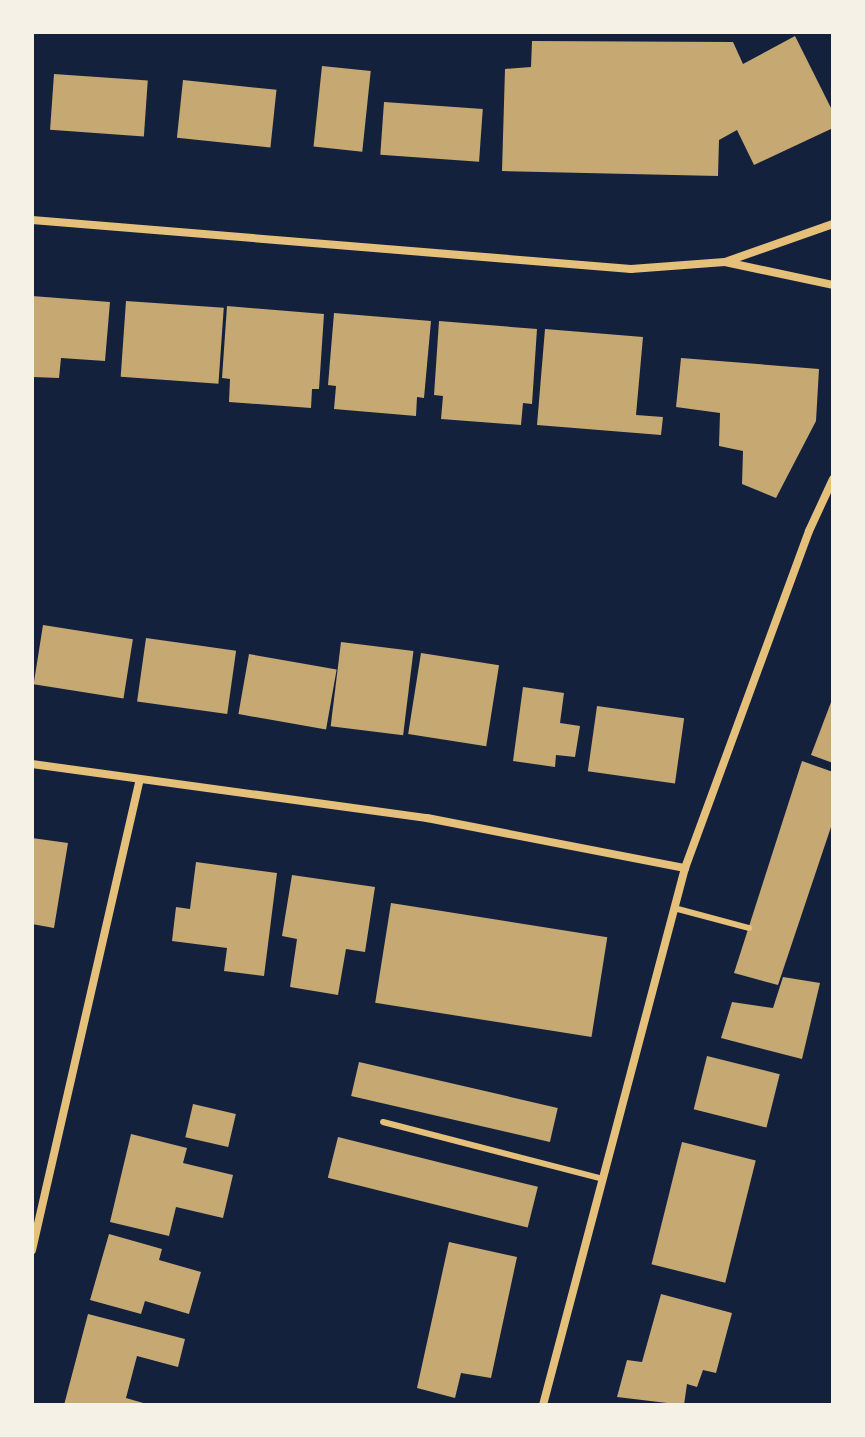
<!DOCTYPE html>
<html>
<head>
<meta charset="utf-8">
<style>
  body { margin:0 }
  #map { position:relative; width:865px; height:1437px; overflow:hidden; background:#14213d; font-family:"DejaVu Sans",sans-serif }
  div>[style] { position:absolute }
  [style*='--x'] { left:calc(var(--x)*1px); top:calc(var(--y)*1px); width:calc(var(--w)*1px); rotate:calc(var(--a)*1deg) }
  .building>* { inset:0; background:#c6a872; transform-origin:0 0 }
  .service>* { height:6px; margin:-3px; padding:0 3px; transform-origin:3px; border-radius:3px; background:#e5c07b }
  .minor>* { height:8px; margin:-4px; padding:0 4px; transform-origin:4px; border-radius:4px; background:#e5c07b }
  span { translate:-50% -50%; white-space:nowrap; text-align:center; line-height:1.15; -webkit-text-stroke:8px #f6f1e7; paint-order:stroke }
  .frame { position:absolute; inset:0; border:34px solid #f6f1e7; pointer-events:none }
</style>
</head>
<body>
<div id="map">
  <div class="building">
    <i style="clip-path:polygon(795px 36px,833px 112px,833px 128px,754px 165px,737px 130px,719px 140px,718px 176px,502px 171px,505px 69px,531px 67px,532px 41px,733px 42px,743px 64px)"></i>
    <i style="left:322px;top:66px;width:49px;height:81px;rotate:6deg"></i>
    <i style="left:54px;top:74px;width:94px;height:56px;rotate:4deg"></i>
    <i style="left:183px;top:80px;width:94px;height:58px;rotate:6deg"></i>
    <i style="left:384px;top:102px;width:99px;height:53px;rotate:4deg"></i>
    <i style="clip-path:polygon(32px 296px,110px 302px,105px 361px,61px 358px,59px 378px,33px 377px)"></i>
    <i style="left:126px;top:301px;width:98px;height:76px;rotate:4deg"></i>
    <i style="clip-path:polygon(227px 306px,324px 314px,319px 389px,312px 389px,311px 408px,229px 402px,230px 379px,222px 378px)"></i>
    <i style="clip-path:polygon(334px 313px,431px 321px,424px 398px,417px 397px,416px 416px,334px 409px,336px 386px,328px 385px)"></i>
    <i style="clip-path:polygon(439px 321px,537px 329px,532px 404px,523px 403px,521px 425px,441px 419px,443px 396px,434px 395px)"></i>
    <i style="clip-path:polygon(545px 329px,643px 337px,636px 415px,663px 417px,661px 435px,537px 425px)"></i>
    <i style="clip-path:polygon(681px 358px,819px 369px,816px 421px,776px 498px,742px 484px,743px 451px,719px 446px,720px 413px,676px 407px)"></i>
    <i style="left:43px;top:625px;width:91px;height:60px;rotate:9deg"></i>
    <i style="left:146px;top:638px;width:91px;height:64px;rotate:8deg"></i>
    <i style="left:341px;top:642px;width:73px;height:85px;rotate:7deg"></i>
    <i style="left:421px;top:653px;width:79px;height:82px;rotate:9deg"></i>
    <i style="left:249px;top:654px;width:89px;height:61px;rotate:10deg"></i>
    <i style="clip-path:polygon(523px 687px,564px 693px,560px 723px,580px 726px,575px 757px,556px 755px,555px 767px,513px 761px)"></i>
    <i style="clip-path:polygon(833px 697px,833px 763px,811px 755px)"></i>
    <i style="left:597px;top:706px;width:88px;height:66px;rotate:8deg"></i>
    <i style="clip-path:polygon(802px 761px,833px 772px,833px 821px,778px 985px,734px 973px)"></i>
    <i style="clip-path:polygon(32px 838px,68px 843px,54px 928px,32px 924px)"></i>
    <i style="clip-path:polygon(196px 862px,277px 873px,264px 976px,224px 971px,227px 948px,172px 941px,176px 907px,190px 909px)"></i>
    <i style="clip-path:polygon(292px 875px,375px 887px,365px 952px,346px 949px,338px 995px,290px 987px,297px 939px,282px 936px)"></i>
    <i style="left:391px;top:903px;width:219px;height:101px;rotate:9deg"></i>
    <i style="clip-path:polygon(783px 977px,820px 983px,802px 1059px,721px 1038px,732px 1002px,773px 1008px)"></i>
    <i style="left:707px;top:1056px;width:75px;height:55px;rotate:14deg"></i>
    <i style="left:359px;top:1062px;width:204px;height:35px;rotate:13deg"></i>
    <i style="left:193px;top:1104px;width:44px;height:34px;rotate:13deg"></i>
    <i style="clip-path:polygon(131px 1134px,187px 1148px,183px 1163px,233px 1175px,223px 1218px,176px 1207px,169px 1236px,110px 1222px)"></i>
    <i style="left:338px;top:1137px;width:206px;height:42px;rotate:14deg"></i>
    <i style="left:682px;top:1142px;width:76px;height:126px;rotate:14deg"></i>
    <i style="clip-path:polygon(109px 1234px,162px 1249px,159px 1260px,201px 1272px,189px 1314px,145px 1301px,141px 1314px,90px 1300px)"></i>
    <i style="clip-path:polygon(449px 1242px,517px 1257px,491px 1378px,461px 1373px,455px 1398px,417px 1388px)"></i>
    <i style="clip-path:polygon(661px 1294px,732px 1313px,716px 1373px,703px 1370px,697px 1387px,687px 1384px,684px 1405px,617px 1397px,627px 1360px,642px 1362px)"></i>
    <i style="clip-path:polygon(88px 1314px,185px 1339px,178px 1367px,137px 1356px,126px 1398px,150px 1405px,64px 1405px)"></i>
  </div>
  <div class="service">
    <i style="--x:674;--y:908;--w:78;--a:14.9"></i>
    <i style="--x:383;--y:1122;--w:227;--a:14.5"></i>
  </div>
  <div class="minor">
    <i style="--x:32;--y:220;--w:601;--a:4.68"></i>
    <i style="--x:631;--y:269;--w:94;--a:-4.3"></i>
    <i style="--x:725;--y:262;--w:114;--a:-19.4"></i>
    <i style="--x:725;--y:262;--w:110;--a:12"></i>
    <i style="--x:32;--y:764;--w:399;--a:7.8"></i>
    <i style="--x:427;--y:818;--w:263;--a:11"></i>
    <i style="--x:32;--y:1250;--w:481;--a:-77.1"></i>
    <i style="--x:543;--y:1405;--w:555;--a:-75.19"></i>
    <i style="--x:685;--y:868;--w:359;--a:-69.8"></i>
    <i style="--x:809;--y:531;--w:57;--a:-65.2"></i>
  </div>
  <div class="frame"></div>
</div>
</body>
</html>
